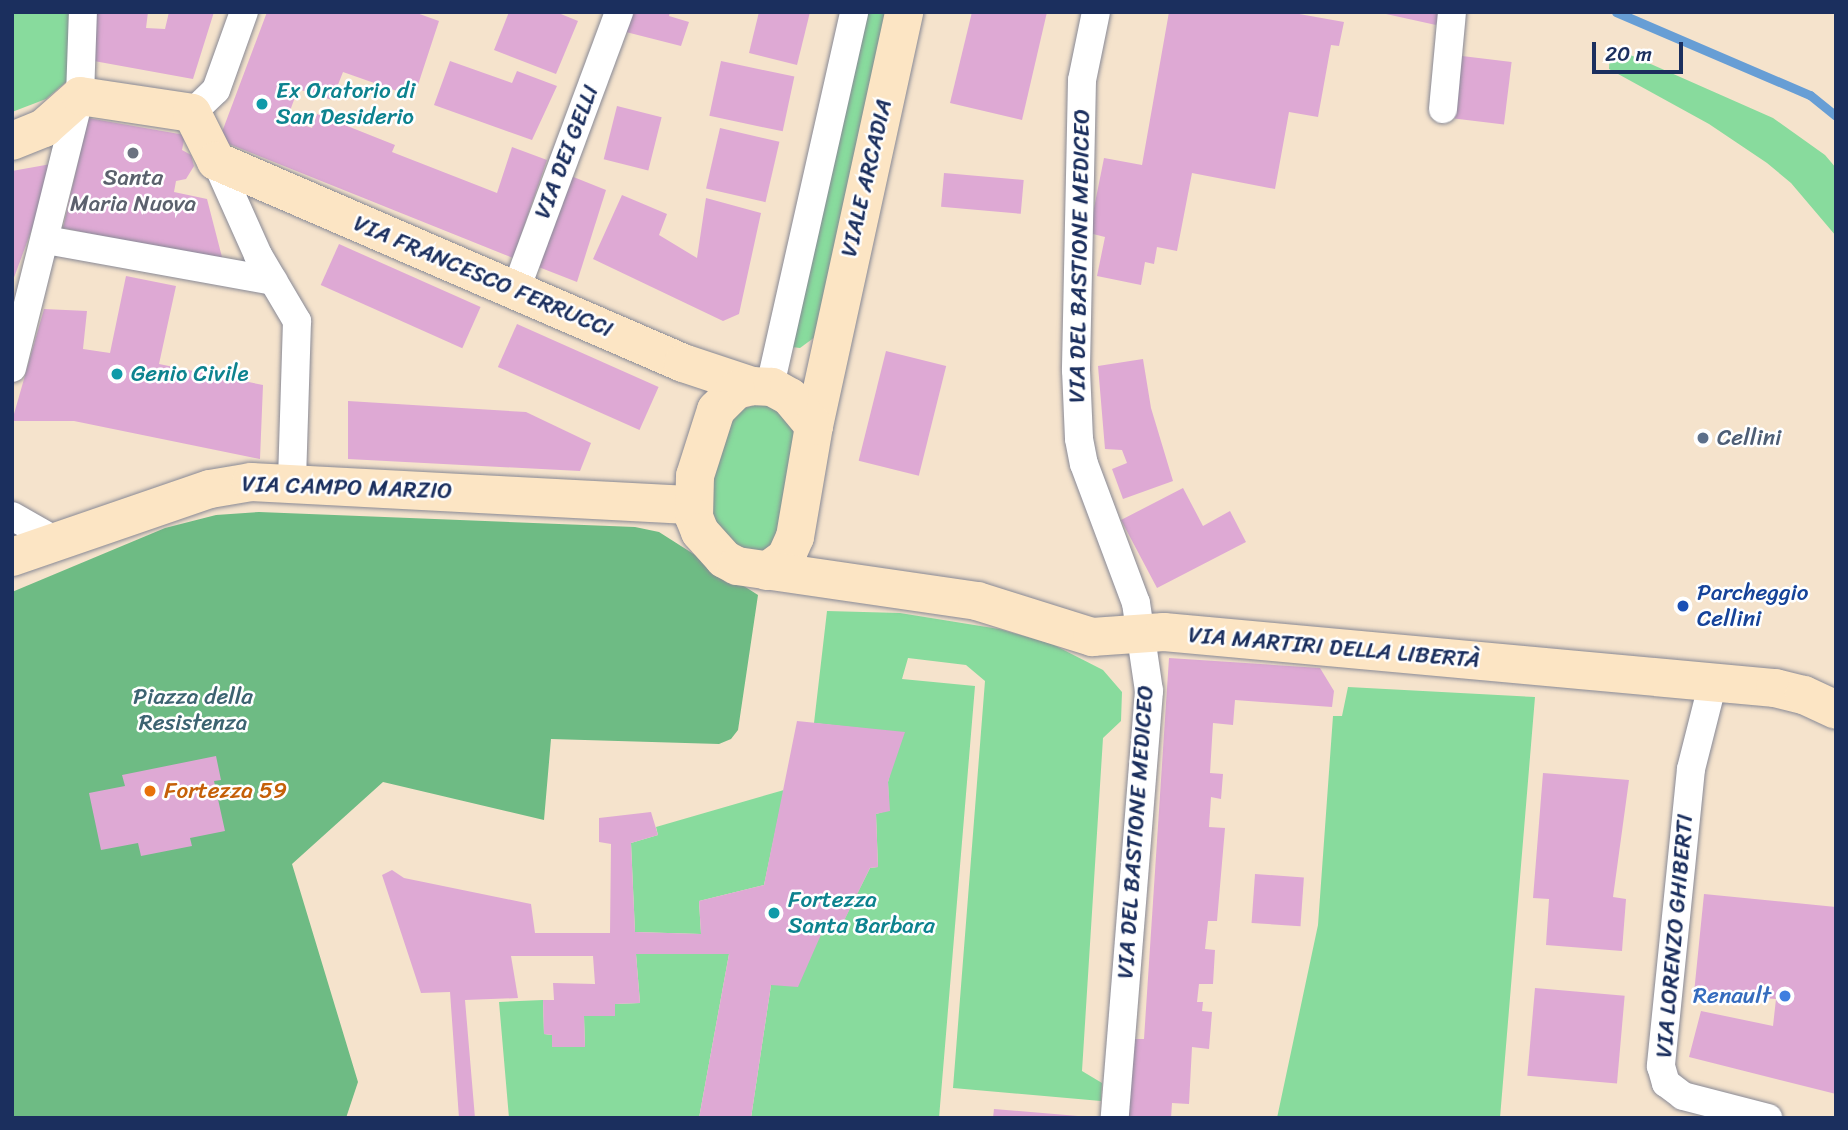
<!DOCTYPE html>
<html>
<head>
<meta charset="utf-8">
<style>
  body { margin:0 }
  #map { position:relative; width:1848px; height:1130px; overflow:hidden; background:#f5e3cc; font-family:Sriracha,sans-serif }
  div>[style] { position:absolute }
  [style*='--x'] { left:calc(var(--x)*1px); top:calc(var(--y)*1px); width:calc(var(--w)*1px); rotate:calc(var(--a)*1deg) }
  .green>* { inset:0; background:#88db9d }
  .forest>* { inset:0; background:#6ebb84 }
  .stream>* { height:9px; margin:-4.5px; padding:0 4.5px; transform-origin:4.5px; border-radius:4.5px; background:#679ed5 }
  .building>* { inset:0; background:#dea9d4; transform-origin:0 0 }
  .roads { filter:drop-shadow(0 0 2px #888995) drop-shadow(0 0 2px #888995) }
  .street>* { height:28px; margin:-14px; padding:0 14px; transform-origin:14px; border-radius:14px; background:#fff }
  .secondary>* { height:38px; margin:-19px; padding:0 19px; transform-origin:19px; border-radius:19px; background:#fce5c4 }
  .dots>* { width:19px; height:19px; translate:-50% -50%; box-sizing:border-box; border:4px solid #fff; border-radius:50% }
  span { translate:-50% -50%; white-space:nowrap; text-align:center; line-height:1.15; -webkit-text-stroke:5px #fff; paint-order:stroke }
  .culture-label { font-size:23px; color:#0d838f }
  .left { translate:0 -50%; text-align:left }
  .street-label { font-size:23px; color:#1b2f5e }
  .worship-label { font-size:23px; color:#5b616d }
  .service-label { font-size:23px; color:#4e5e75 }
  .transit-label { font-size:23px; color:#164399 }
  .park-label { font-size:23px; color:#3c6371 }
  .food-label { font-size:23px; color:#c56008 }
  .shop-label { font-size:23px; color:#366cbe }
  .right { translate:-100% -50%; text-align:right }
  .frame { position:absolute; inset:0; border:14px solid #1b2f5e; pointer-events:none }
  .scale { position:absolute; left:1592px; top:42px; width:91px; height:32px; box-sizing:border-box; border:4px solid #1b2f5e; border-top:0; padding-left:9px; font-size:21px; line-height:24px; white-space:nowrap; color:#1b2f5e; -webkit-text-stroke:5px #fff; paint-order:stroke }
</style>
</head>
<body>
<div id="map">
  <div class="green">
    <i style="clip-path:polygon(12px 12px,75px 12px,67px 81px,46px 99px,12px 112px)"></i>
    <i style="clip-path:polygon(865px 12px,888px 12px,815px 337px,800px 348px,792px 347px)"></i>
    <i style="clip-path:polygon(1610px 46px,1773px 118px,1825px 155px,1836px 168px,1836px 236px,1791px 183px,1767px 163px,1709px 124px,1609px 69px)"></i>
    <i style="clip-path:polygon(772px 400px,798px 437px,774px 544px,752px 561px,707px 515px,720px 435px,742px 409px)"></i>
    <i style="clip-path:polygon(827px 611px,900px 613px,999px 629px,1052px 644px,1103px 670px,1122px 692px,1121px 721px,1103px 738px,1082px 1071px,1102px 1083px,1101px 1101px,953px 1088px,985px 681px,966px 665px,908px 658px,902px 679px,975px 686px,939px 1118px,751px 1118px,771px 985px,827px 921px,841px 926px,870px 868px,878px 867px,876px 814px,889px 810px,888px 782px,895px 754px,886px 731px,814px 723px)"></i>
    <i style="clip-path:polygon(1348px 687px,1535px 697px,1500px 1118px,1277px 1118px,1318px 925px,1333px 716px,1342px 716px)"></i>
    <i style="clip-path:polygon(784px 790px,764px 885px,699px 901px,701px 934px,635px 932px,631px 843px,658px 835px,656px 827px)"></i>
    <i style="clip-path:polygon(636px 954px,729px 954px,699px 1118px,509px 1118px,499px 1002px,543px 1000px,544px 1034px,552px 1035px,552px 1047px,585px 1047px,584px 1016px,614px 1016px,615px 1004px,640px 1003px)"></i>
  </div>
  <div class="forest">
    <i style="clip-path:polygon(259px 512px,635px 527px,659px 532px,758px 595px,738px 730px,731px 739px,719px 744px,551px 739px,544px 820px,383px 782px,292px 864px,358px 1082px,346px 1118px,12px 1118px,12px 592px,165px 528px,216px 515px)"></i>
  </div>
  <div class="stream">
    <i style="--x:1616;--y:12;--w:211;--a:23.2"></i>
    <i style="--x:1810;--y:95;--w:33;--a:39"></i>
  </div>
  <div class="building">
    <i style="clip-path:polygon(95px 12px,148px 12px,146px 28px,165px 29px,169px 12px,214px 12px,193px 79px,94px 61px)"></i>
    <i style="clip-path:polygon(267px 12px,414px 12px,439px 21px,414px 97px,343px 72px,332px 100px,298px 89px,287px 119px,312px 128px,317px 114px,395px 145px,392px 152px,497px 193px,512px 147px,547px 160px,513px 258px,219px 140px)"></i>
    <i style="clip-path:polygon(509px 12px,556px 12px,578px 21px,556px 74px,494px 50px)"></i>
    <i style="clip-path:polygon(632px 12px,670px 12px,669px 16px,689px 22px,681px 46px,626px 32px)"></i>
    <i style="clip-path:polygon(759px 12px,810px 12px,797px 65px,749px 53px)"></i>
    <i style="clip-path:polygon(972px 12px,1047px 12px,1022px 120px,950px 103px)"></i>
    <i style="clip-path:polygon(1169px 12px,1288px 12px,1344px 22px,1339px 46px,1331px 45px,1318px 117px,1289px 112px,1275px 189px,1192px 173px,1177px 251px,1157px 247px,1154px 264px,1145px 262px,1141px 285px,1097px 276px,1105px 237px,1089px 233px,1104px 158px,1142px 165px)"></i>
    <i style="clip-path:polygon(1377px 12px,1440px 12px,1436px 25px)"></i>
    <i style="left:1462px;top:56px;width:50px;height:63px;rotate:7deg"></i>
    <i style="clip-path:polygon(450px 61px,512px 83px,517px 71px,557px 86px,532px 140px,434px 105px)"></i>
    <i style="left:721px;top:61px;width:75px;height:56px;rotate:12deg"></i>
    <i style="left:617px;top:106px;width:46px;height:55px;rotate:14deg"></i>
    <i style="clip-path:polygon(88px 118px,185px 135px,182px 150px,191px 155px,194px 166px,186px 179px,176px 181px,174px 192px,207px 199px,223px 261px,63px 228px)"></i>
    <i style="left:720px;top:128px;width:61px;height:62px;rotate:13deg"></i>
    <i style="clip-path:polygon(51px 164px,36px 218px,12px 283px,12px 171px)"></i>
    <i style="left:944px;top:173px;width:80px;height:34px;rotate:5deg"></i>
    <i style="clip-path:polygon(571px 176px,606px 190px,577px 282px,536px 266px)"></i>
    <i style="clip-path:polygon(622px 195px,667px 214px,659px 235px,697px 258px,706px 198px,761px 213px,739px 314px,723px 321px,593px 259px)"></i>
    <i style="left:339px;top:244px;width:155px;height:45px;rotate:24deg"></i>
    <i style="clip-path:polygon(126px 276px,176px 286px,159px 364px,263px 385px,260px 459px,74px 421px,12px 421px,44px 309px,87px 311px,83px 349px,110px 353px)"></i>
    <i style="left:517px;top:324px;width:155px;height:47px;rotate:24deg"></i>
    <i style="left:886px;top:351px;width:62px;height:113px;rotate:14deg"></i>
    <i style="clip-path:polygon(1143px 359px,1151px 408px,1173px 481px,1123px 499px,1112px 469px,1127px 463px,1122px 450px,1105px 449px,1098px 366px)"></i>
    <i style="clip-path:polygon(348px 401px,526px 412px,591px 443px,580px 471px,348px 459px)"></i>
    <i style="clip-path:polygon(1183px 488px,1203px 526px,1230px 511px,1246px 542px,1157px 588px,1121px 520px)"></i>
    <i style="clip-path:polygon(1169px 658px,1320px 668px,1334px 691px,1332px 707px,1235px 700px,1233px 725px,1213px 723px,1210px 773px,1223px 774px,1221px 799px,1211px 797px,1209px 827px,1225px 828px,1217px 921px,1208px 921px,1205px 949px,1215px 950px,1213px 984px,1199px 984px,1197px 1002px,1203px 1002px,1202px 1011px,1212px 1012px,1209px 1049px,1192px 1047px,1189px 1104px,1172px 1103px,1171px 1118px,1124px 1118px,1130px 1039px,1144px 1039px)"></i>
    <i style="clip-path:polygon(797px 721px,905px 732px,888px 782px,890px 811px,876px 814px,878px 867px,870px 868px,841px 927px,827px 921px,798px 987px,771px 985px,751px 1118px,699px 1118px,729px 954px,636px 954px,640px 1003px,615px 1004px,615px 1016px,584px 1016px,585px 1047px,552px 1047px,552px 1035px,544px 1034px,543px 1000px,554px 1000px,553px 983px,595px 984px,593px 956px,511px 956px,518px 998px,465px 1000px,475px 1118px,459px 1118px,450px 992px,421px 993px,382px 875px,392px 870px,404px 878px,531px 904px,535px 933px,610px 933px,611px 844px,599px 842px,599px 818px,651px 812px,658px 835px,631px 843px,635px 932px,701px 934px,699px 901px,764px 885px)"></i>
    <i style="clip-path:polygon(216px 756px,221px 780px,214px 781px,225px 831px,190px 838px,192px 846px,141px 856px,138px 843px,101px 850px,89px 793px,125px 786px,122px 775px)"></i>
    <i style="clip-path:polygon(1543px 773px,1629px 780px,1613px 897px,1626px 899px,1622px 951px,1546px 945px,1549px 899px,1533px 898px)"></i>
    <i style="left:1255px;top:874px;width:49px;height:49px;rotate:4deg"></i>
    <i style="clip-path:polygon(1704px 894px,1836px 907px,1836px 1094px,1689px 1057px,1701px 1011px,1773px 1026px,1776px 999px,1694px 993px)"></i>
    <i style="left:1535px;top:988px;width:90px;height:88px;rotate:5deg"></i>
    <i style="clip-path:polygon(994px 1109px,1078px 1116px,1078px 1118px,993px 1118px)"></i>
  </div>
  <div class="roads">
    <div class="street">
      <i style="--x:1096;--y:12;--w:69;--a:101.6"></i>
      <i style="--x:1082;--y:80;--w:290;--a:91.2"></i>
      <i style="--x:1076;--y:370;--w:69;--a:87.5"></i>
      <i style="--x:1079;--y:439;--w:25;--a:79"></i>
      <i style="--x:1084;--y:464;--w:148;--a:69.5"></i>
      <i style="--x:1136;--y:603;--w:89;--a:81.6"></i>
      <i style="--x:1149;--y:691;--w:428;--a:94.6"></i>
      <i style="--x:1443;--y:109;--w:97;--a:-84.7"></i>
      <i style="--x:192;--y:113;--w:33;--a:-44"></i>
      <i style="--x:216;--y:90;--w:83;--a:-70.3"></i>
      <i style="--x:216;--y:161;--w:103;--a:65.9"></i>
      <i style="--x:258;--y:255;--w:77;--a:59.4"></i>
      <i style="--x:297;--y:321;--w:161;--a:91.8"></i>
      <i style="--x:46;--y:240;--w:231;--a:10.2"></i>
      <i style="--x:515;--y:292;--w:299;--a:-69.6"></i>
      <i style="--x:12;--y:368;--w:280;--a:-76"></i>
      <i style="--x:80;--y:96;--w:84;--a:-88"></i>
      <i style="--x:770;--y:386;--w:383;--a:-77.3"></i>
      <i style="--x:12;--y:516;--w:53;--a:29.5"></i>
      <i style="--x:1713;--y:682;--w:90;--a:104.2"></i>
      <i style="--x:1691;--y:769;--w:299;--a:95.8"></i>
      <i style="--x:1661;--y:1066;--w:18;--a:74"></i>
      <i style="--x:1666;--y:1083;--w:21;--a:37"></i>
      <i style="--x:1683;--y:1096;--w:88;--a:14.5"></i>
    </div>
    <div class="secondary">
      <i style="--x:12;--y:141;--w:35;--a:-22"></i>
      <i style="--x:44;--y:128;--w:48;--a:-41.6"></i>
      <i style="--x:80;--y:96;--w:113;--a:8.6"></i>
      <i style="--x:192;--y:113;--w:54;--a:63.4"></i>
      <i style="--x:216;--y:161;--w:509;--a:23.39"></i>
      <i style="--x:683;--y:363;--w:73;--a:18.4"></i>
      <i style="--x:814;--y:426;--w:424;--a:-77.7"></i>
      <i style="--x:12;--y:557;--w:209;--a:-19"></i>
      <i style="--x:210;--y:489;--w:42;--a:-9.7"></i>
      <i style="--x:251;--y:482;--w:443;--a:3"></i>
      <i style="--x:767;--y:571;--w:24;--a:-36"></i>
      <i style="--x:786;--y:557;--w:22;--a:-66"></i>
      <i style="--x:795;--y:537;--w:113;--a:-80.3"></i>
      <i style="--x:814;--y:426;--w:38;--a:-130"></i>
      <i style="--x:790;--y:397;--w:21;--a:-151"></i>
      <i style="--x:772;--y:387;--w:20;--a:-177"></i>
      <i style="--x:752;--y:386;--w:16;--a:166"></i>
      <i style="--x:736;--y:390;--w:28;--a:135"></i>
      <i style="--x:716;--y:410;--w:69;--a:107.7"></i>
      <i style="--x:695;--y:476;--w:41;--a:91.4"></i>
      <i style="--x:694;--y:517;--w:16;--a:68"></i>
      <i style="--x:700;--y:532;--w:36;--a:48"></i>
      <i style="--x:724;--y:559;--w:15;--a:28"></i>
      <i style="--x:737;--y:566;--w:243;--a:8.3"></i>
      <i style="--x:977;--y:601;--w:121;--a:17.4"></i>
      <i style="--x:1092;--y:637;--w:72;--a:-4"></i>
      <i style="--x:1164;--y:632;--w:614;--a:5.24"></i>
      <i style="--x:1775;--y:688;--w:30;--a:14"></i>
      <i style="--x:1804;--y:695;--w:35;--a:25"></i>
    </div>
  </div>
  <div class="dots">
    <i style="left:262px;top:104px;background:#0f9aa8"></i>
    <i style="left:133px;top:153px;background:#6b7280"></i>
    <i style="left:117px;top:374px;background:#0f9aa8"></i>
    <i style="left:1703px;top:438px;background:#5c6f8a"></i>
    <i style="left:1683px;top:606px;background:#1a4fb4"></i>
    <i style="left:150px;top:791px;background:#e8710a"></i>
    <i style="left:774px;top:913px;background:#0f9aa8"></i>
    <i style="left:1785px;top:996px;background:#3f7fe0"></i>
  </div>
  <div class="culture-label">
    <span class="left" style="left:276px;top:104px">Ex Oratorio di<br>San Desiderio</span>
    <span class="left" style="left:131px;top:374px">Genio Civile</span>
    <span class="left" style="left:788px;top:913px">Fortezza<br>Santa Barbara</span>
  </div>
  <div class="street-label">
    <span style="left:567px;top:152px;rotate:-69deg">VIA DEI GELLI</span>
    <span style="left:867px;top:178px;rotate:-77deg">VIALE ARCADIA</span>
    <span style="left:1080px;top:256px;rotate:-89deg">VIA DEL BASTIONE MEDICEO</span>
    <span style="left:483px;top:277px;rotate:23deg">VIA FRANCESCO FERRUCCI</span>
    <span style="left:347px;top:488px;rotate:2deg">VIA CAMPO MARZIO</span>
    <span style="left:1334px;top:648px;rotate:5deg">VIA MARTIRI DELLA LIBERTÀ</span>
    <span style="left:1136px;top:832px;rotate:-86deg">VIA DEL BASTIONE MEDICEO</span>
    <span style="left:1675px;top:936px;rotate:-85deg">VIA LORENZO GHIBERTI</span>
  </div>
  <div class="worship-label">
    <span style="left:133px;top:191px">Santa<br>Maria Nuova</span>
  </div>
  <div class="service-label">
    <span class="left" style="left:1717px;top:438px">Cellini</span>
  </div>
  <div class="transit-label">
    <span class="left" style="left:1697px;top:606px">Parcheggio<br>Cellini</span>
  </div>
  <div class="park-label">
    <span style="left:193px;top:710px">Piazza della<br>Resistenza</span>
  </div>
  <div class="food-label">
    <span class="left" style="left:164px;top:791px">Fortezza 59</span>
  </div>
  <div class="shop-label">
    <span class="right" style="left:1771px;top:996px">Renault</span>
  </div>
  <div class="frame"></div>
  <div class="scale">20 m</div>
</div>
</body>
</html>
